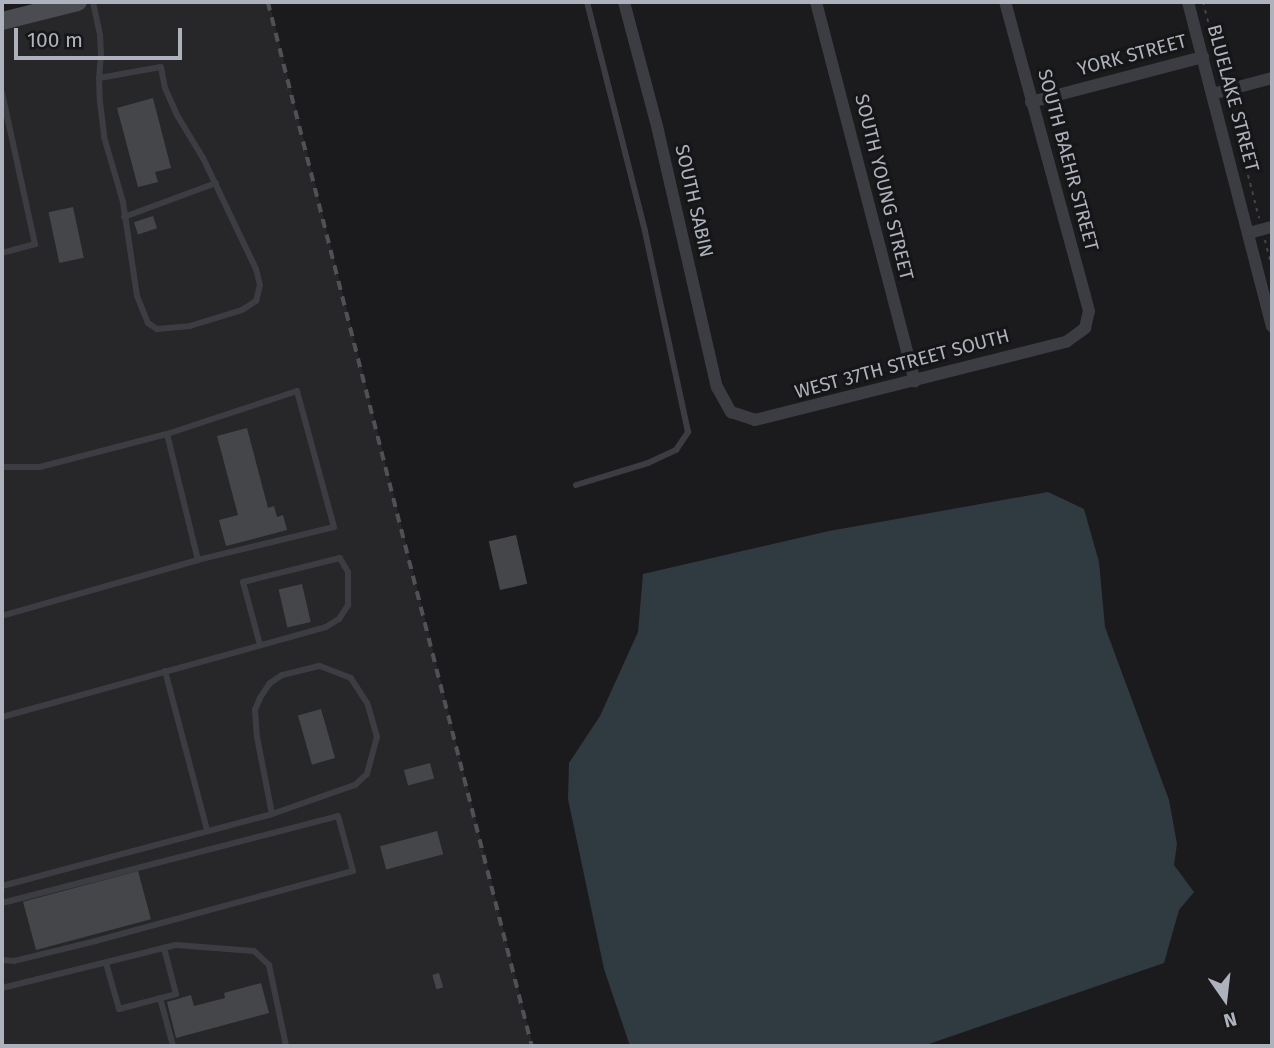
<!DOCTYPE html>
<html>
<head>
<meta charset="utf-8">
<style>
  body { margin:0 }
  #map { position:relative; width:1274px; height:1048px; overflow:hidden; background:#1b1b1d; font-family:"Fira Sans",sans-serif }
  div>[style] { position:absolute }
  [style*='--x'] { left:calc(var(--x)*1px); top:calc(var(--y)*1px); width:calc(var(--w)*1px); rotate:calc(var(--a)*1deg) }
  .built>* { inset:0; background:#27272a }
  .water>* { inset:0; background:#303a41 }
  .building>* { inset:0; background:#45464a; transform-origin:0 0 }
  .path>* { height:2px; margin-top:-1px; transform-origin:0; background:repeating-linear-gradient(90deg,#424449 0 3.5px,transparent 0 8.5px) }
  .lane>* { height:6px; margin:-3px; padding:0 3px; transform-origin:3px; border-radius:3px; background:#3c3d42 }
  .street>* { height:12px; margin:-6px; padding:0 6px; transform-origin:6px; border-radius:6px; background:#3c3d42 }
  .secondary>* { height:18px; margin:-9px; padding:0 9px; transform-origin:9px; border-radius:9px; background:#4a4c52 }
  .rail>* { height:3.5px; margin-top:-1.75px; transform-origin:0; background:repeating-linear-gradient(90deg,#4f5157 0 9px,transparent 0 16px) }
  span { translate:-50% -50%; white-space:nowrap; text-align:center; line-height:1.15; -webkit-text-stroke:6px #161618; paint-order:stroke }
  .street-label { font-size:19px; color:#aeb2bc }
  .frame { position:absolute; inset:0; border:4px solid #aeb2bc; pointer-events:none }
  .north { position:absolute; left:1190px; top:964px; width:70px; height:70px; -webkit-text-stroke:5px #161618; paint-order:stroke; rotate:166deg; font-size:19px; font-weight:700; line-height:28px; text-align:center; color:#aeb2bc }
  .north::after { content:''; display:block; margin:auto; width:24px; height:32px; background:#aeb2bc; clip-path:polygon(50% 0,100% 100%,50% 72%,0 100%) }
  .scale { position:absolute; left:14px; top:28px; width:168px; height:32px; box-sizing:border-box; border:4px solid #aeb2bc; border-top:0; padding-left:9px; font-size:21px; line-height:24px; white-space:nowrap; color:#aeb2bc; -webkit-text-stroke:5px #161618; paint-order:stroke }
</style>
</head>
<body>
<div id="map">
  <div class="built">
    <i style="clip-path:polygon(78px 2px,269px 2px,533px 1046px,2px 1046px,2px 21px)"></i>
  </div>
  <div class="water">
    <i style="clip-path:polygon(1048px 492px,1084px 509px,1099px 562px,1105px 627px,1169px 800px,1177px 844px,1174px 865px,1194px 892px,1179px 910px,1164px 963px,923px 1046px,630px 1046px,604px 969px,568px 799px,569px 763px,600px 716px,638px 632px,643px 574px,829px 531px)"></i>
  </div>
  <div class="building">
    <i style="clip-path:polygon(153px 98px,171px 168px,155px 172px,158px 182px,138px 187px,117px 108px)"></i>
    <i style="left:73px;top:207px;width:52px;height:25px;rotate:78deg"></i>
    <i style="left:153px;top:216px;width:13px;height:20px;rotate:72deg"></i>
    <i style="clip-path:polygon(247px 428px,268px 508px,274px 506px,277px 517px,283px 515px,287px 530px,226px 546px,219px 520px,238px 515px,217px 436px)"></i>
    <i style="left:516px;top:535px;width:50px;height:28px;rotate:77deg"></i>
    <i style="left:302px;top:584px;width:39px;height:24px;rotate:77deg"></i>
    <i style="left:321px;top:709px;width:51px;height:24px;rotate:74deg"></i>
    <i style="left:430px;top:763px;width:16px;height:27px;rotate:75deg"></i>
    <i style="left:437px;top:831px;width:24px;height:59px;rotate:75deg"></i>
    <i style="left:138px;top:871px;width:50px;height:119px;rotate:75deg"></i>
    <i style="left:439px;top:973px;width:15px;height:7px;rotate:74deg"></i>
    <i style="clip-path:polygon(261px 983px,269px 1013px,176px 1038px,167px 1002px,191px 995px,194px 1006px,225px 998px,224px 993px)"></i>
  </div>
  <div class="path">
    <i style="--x:1203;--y:2;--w:80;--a:75.4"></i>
    <i style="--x:1229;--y:101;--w:121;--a:75.6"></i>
    <i style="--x:1265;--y:240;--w:30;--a:76"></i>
  </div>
  <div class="lane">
    <i style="--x:93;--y:2;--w:34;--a:78"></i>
    <i style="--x:100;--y:35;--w:20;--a:87"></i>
    <i style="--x:101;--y:55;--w:23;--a:95"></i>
    <i style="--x:99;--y:78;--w:24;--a:88"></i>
    <i style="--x:100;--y:102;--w:35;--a:83"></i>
    <i style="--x:104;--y:137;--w:68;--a:73.7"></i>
    <i style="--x:123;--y:202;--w:95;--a:81.5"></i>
    <i style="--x:137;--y:296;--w:29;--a:68"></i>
    <i style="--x:148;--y:323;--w:11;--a:34"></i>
    <i style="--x:157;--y:329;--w:33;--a:-5"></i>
    <i style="--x:190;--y:326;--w:54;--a:-17.1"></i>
    <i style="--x:242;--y:310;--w:17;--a:-33"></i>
    <i style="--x:256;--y:301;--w:16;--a:-76"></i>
    <i style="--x:260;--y:285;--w:16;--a:-104"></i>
    <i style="--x:256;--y:269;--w:123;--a:-115.5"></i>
    <i style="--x:203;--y:158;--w:50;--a:-121.2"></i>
    <i style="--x:177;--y:115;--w:30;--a:-114"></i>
    <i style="--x:165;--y:88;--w:21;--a:-101"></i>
    <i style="--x:161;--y:67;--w:63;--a:169.9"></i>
    <i style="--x:2;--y:93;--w:155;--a:77.7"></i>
    <i style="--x:35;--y:244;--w:34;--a:165"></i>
    <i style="--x:124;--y:217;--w:98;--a:-20.3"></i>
    <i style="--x:167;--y:434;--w:130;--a:76.2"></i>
    <i style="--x:2;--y:467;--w:38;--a:0"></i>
    <i style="--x:40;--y:467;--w:131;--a:-14.6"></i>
    <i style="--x:167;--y:434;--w:137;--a:-18.3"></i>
    <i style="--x:297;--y:391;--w:141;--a:74.8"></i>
    <i style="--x:334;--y:527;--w:140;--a:166.4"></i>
    <i style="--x:198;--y:560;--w:204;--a:164.1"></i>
    <i style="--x:576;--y:485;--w:75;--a:-17"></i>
    <i style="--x:648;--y:463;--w:31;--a:-25"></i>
    <i style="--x:676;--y:450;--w:22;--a:-56"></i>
    <i style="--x:688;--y:432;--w:206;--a:-102.1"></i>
    <i style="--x:645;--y:231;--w:236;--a:-104.2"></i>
    <i style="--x:165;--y:671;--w:164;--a:75.2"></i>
    <i style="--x:2;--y:717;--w:336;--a:-15.5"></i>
    <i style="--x:326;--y:627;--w:15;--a:-32"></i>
    <i style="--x:339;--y:619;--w:17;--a:-57"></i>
    <i style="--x:348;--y:605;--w:33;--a:-90"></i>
    <i style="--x:348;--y:572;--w:16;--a:-120"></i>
    <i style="--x:340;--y:558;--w:100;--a:166.1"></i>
    <i style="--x:243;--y:582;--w:65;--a:74.9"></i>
    <i style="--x:2;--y:886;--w:279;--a:-14.9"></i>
    <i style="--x:272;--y:814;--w:88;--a:-19.3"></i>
    <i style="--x:355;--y:785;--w:16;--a:-43"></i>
    <i style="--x:367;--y:774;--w:38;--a:-75"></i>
    <i style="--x:377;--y:737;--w:35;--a:-106"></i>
    <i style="--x:367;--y:703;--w:30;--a:-123"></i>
    <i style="--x:351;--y:678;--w:34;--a:-159"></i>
    <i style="--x:319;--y:666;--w:38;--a:166"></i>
    <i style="--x:282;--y:675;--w:14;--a:146"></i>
    <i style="--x:270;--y:683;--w:18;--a:124"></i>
    <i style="--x:260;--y:698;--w:13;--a:113"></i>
    <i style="--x:255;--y:710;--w:27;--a:86"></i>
    <i style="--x:257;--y:737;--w:78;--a:79"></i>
    <i style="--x:2;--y:903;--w:347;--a:-14.5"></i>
    <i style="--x:338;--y:816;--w:57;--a:74.7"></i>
    <i style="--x:353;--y:871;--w:266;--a:164.8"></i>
    <i style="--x:96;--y:941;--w:84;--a:166.3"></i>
    <i style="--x:14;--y:961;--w:12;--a:-175"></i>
    <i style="--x:106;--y:963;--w:48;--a:74.2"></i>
    <i style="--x:119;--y:1009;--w:59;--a:-14.7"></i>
    <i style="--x:176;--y:994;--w:48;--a:-104.6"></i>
    <i style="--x:2;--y:988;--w:179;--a:-13.9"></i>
    <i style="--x:176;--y:945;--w:78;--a:4.4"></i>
    <i style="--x:254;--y:951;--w:21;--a:43"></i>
    <i style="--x:269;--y:965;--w:83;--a:78.1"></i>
    <i style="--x:160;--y:998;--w:50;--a:74.8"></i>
  </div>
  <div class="street">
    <i style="--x:624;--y:2;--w:128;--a:75.1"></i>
    <i style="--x:657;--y:126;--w:268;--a:77.1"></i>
    <i style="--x:717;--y:387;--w:29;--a:61"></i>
    <i style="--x:731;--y:412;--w:25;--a:18"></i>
    <i style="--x:755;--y:420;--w:321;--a:-14.1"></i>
    <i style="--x:1066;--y:342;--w:24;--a:-36"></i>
    <i style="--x:1085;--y:328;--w:17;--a:-77"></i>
    <i style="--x:1089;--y:311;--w:16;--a:-105"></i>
    <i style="--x:1085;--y:296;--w:305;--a:-105.2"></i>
    <i style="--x:816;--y:2;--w:392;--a:75.4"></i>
    <i style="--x:1188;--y:2;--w:335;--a:75.5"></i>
    <i style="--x:1212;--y:94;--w:62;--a:-14.9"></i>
    <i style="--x:1031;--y:102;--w:178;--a:-14.7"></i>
    <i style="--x:1249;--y:233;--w:24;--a:-15"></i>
  </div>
  <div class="secondary">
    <i style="--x:2;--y:21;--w:78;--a:-14"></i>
  </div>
  <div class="rail">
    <i style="--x:268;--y:2;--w:1077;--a:75.81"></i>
  </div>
  <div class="street-label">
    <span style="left:1132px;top:55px;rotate:-15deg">YORK STREET</span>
    <span style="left:1233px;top:98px;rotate:75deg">BLUELAKE STREET</span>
    <span style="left:1068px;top:160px;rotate:75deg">SOUTH BAEHR STREET</span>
    <span style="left:884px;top:187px;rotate:76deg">SOUTH YOUNG STREET</span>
    <span style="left:694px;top:201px;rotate:77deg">SOUTH SABIN</span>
    <span style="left:902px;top:364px;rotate:-15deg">WEST 37TH STREET SOUTH</span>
  </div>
  <div class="frame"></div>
  <div class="north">N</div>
  <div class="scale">100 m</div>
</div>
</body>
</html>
